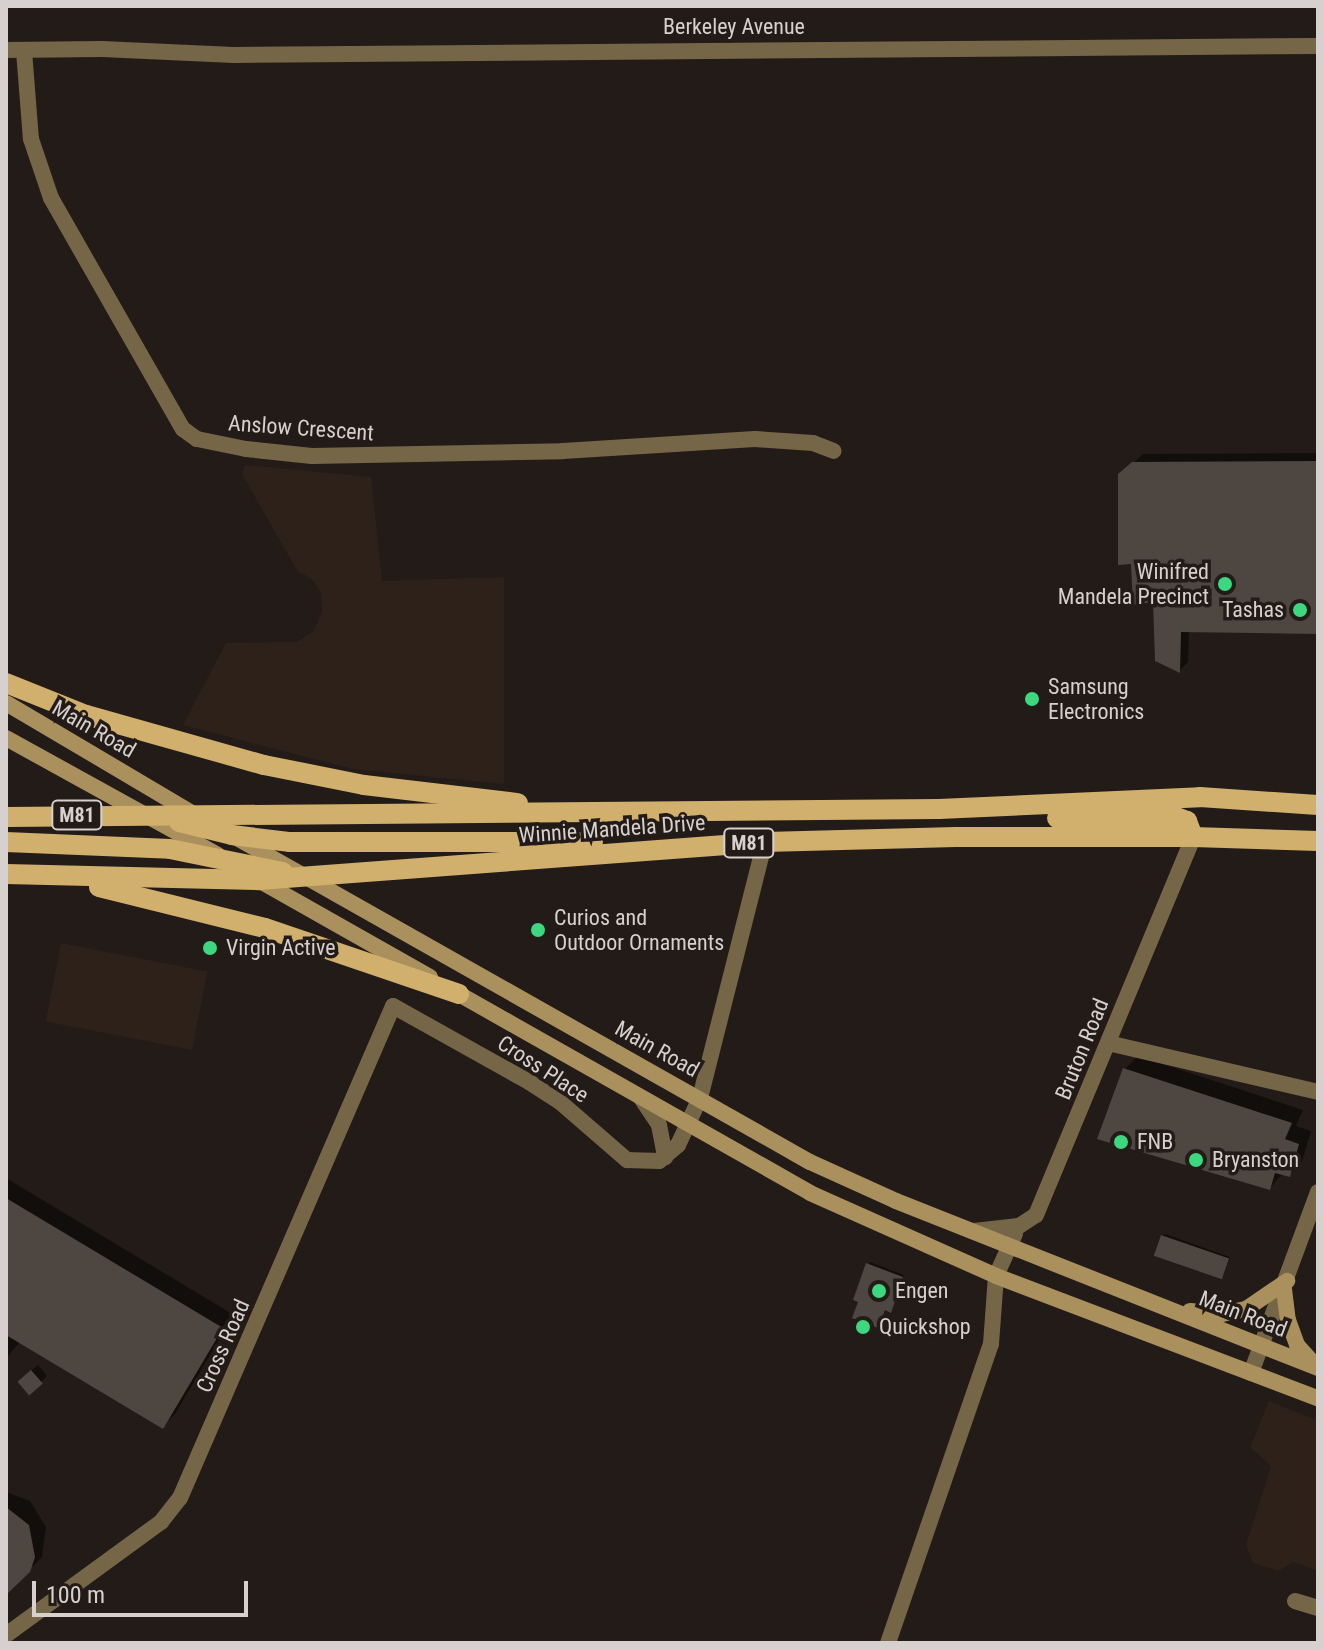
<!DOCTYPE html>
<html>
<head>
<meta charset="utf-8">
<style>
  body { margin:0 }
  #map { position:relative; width:1324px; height:1649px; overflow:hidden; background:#231b18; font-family:"Roboto Condensed",sans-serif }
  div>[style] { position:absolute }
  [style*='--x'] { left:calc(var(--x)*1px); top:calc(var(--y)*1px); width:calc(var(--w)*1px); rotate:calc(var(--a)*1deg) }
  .built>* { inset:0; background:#2e211a; transform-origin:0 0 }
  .shadow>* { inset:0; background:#0007 }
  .building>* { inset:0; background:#4e4641; transform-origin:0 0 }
  .street>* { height:16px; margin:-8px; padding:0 8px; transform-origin:8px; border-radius:8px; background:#756647 }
  .secondary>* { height:16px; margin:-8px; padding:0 8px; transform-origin:8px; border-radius:8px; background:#a9905c }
  .primary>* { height:20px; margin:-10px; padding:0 10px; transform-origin:10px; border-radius:10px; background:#d0b06c }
  .dots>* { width:22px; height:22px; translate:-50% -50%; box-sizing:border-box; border:4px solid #231b18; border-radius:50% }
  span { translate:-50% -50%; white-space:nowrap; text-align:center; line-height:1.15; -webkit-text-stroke:7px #231b18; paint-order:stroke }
  .shield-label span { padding:2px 6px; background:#231b18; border:2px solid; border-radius:6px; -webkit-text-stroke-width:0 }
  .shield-label { font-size:20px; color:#d6d1ce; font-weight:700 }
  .street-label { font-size:22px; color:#d6d1ce }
  .poi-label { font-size:22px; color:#d6d1ce }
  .right { translate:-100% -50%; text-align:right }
  .left { translate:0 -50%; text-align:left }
  .frame { position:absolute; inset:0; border:8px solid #d6d1ce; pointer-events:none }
  .scale { position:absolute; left:32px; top:1581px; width:216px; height:36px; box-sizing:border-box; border:4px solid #d6d1ce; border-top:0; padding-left:10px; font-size:24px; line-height:28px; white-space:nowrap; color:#d6d1ce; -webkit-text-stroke:6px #231b18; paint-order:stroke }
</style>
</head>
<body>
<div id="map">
  <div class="built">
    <i style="clip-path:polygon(245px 465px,371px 477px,382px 581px,504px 577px,504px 784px,353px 769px,183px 725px,226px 643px,297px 642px,314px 631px,322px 611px,321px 592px,311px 578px,298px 572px,242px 474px)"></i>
    <i style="left:61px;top:943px;width:149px;height:80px;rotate:11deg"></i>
    <i style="clip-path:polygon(1269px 1401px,1318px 1421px,1318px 1571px,1293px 1562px,1278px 1571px,1253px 1563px,1246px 1545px,1271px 1466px,1250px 1447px)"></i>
  </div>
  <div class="shadow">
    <i style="clip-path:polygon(1318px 453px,1318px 632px,1189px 630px,1188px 662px,1179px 671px,1155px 600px,1133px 562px,1120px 475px,1143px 454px)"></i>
    <i style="clip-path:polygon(1138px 1056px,1303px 1110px,1296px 1126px,1311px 1131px,1302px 1162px,1289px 1175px,1283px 1173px,1270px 1188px,1100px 1138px,1125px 1069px)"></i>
    <i style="clip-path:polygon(6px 1178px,234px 1315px,175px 1414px,163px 1426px,21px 1341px,6px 1358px)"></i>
    <i style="clip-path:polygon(1165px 1234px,1230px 1257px,1224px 1275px,1221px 1277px,1162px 1236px)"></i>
    <i style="clip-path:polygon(870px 1262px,904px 1275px,892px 1308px,885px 1309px,878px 1326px,861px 1301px)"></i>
    <i style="clip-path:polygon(38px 1365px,47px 1376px,30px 1392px,26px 1375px)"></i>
    <i style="clip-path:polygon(6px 1492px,30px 1501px,46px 1527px,42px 1557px,6px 1592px)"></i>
  </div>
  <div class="building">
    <i style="clip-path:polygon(1318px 461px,1318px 634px,1181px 632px,1180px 673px,1155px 661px,1153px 602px,1133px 605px,1131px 564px,1118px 565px,1118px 474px,1132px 462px)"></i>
    <i style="clip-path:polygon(1123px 1068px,1292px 1123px,1285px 1139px,1299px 1144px,1290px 1177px,1275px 1173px,1270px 1190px,1097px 1139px)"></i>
    <i style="clip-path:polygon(6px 1198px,223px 1328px,163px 1429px,6px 1335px)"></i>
    <i style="left:1161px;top:1235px;width:72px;height:22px;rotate:19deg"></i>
    <i style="clip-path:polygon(866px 1263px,903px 1277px,891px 1313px,885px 1310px,878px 1328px,852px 1318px,858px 1302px,853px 1300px)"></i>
    <i style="left:31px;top:1370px;width:18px;height:18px;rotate:49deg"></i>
    <i style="clip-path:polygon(6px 1507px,29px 1525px,35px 1557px,30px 1572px,6px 1595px)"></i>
  </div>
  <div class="street">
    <i style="--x:6;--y:50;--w:96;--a:-0.6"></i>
    <i style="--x:102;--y:49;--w:132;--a:2.6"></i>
    <i style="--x:234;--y:55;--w:1084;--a:-0.48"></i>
    <i style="--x:24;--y:51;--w:88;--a:85.5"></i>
    <i style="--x:31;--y:139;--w:62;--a:71.3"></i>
    <i style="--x:51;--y:198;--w:266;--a:60.3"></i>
    <i style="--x:183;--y:429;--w:17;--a:36"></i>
    <i style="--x:197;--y:439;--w:50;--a:11.5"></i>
    <i style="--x:246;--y:449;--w:66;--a:6.1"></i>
    <i style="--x:312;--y:456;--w:251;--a:-1.1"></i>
    <i style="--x:563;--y:451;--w:192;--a:-3.6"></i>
    <i style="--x:755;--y:439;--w:58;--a:3.9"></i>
    <i style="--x:813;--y:443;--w:22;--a:21"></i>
    <i style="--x:1108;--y:1043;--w:216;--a:13.1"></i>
    <i style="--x:641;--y:1098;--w:32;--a:56"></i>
    <i style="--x:659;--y:1125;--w:33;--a:79"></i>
    <i style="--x:974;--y:1231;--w:45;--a:-6.3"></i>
    <i style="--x:1019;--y:1226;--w:20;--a:-33"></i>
    <i style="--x:1036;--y:1215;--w:409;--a:-67.4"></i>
    <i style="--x:1251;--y:1373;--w:193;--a:-69.7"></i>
    <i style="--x:1295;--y:1601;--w:24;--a:17"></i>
    <i style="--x:6;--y:1635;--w:192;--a:-36.1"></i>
    <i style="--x:161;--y:1522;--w:31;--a:-52"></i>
    <i style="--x:180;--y:1498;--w:536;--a:-66.59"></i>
    <i style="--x:393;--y:1006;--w:156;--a:29.2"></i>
    <i style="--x:529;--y:1082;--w:37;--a:33"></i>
    <i style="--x:560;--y:1102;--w:89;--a:40.9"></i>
    <i style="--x:627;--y:1160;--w:32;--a:2"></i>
    <i style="--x:659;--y:1161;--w:25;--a:-40"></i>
    <i style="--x:678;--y:1145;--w:52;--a:-64.9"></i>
    <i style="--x:700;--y:1098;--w:264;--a:-75.8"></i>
    <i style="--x:888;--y:1643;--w:316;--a:-71"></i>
    <i style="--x:991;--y:1344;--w:68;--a:-85.8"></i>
    <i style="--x:996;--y:1276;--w:46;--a:-65.7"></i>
  </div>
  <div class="secondary">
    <i style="--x:6;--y:703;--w:224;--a:30.6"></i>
    <i style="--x:6;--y:738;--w:242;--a:28.9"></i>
    <i style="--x:237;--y:838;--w:658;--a:29.49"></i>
    <i style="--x:810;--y:1162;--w:94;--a:24.4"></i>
    <i style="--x:896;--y:1201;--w:454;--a:21.6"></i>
    <i style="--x:255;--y:878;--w:201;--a:29.5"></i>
    <i style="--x:450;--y:989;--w:414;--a:29.5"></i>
    <i style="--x:810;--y:1193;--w:204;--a:24"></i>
    <i style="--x:996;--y:1276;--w:344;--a:20.8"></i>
    <i style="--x:1284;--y:1289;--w:31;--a:83"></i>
    <i style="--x:1288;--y:1320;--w:27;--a:70"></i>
    <i style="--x:1297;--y:1345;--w:24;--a:48"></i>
    <i style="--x:1190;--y:1311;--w:32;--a:5"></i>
    <i style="--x:1222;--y:1314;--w:25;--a:-12"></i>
    <i style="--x:1246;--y:1309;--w:50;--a:-34.3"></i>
  </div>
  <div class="primary">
    <i style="--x:6;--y:683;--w:86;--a:21.8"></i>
    <i style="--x:86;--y:715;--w:185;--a:15.7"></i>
    <i style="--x:264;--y:765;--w:102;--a:11.3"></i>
    <i style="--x:364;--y:785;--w:155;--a:6.7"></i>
    <i style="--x:6;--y:817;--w:933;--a:-0.49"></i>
    <i style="--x:939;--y:809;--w:261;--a:-2.6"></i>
    <i style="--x:1200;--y:797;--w:118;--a:3.9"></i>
    <i style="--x:1057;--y:818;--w:119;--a:-0.5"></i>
    <i style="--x:1176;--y:817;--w:12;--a:20"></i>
    <i style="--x:1187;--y:821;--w:17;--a:69"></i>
    <i style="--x:179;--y:822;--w:55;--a:13.8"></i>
    <i style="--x:232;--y:835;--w:57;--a:7"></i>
    <i style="--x:289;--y:842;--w:304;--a:0"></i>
    <i style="--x:6;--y:842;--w:164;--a:2.4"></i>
    <i style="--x:170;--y:849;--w:115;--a:11.5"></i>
    <i style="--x:6;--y:874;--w:253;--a:1.4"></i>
    <i style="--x:259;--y:880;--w:507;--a:-4.29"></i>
    <i style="--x:765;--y:842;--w:191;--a:-1.5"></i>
    <i style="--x:956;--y:837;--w:237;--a:0"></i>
    <i style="--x:1193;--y:837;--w:125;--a:1.8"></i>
    <i style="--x:99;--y:887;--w:171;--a:13.9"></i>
    <i style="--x:265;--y:928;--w:205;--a:18.8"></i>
  </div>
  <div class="dots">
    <i style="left:1225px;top:584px;background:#3cd77e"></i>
    <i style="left:1300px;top:610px;background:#3cd77e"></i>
    <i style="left:1032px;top:699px;background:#3cd77e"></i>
    <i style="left:538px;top:930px;background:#3cd77e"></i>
    <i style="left:210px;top:948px;background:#3cd77e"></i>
    <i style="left:1121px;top:1142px;background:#3cd77e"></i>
    <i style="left:1196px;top:1160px;background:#3cd77e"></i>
    <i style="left:879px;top:1291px;background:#3cd77e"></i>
    <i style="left:863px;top:1327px;background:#3cd77e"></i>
  </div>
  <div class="shield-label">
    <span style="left:77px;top:815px">M81</span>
    <span style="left:749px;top:843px">M81</span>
  </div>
  <div class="street-label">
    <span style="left:734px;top:27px">Berkeley Avenue</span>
    <span style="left:301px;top:428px;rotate:4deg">Anslow Crescent</span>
    <span style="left:94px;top:729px;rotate:30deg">Main Road</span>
    <span style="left:612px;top:829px;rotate:-4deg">Winnie Mandela Drive</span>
    <span style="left:657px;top:1049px;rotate:29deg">Main Road</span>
    <span style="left:1082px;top:1049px;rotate:-68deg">Bruton Road</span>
    <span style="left:543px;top:1069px;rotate:33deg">Cross Place</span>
    <span style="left:1243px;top:1314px;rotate:21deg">Main Road</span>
    <span style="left:223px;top:1346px;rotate:-66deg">Cross Road</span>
  </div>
  <div class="poi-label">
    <span class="right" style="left:1209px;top:584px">Winifred<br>Mandela Precinct</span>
    <span class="right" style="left:1284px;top:610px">Tashas</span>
    <span class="left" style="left:1048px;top:699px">Samsung<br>Electronics</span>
    <span class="left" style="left:554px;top:930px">Curios and<br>Outdoor Ornaments</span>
    <span class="left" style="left:226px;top:948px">Virgin Active</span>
    <span class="left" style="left:1137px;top:1142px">FNB</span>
    <span class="left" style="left:1212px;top:1160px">Bryanston</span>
    <span class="left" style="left:895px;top:1291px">Engen</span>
    <span class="left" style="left:879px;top:1327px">Quickshop</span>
  </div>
  <div class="frame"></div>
  <div class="scale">100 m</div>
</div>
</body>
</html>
